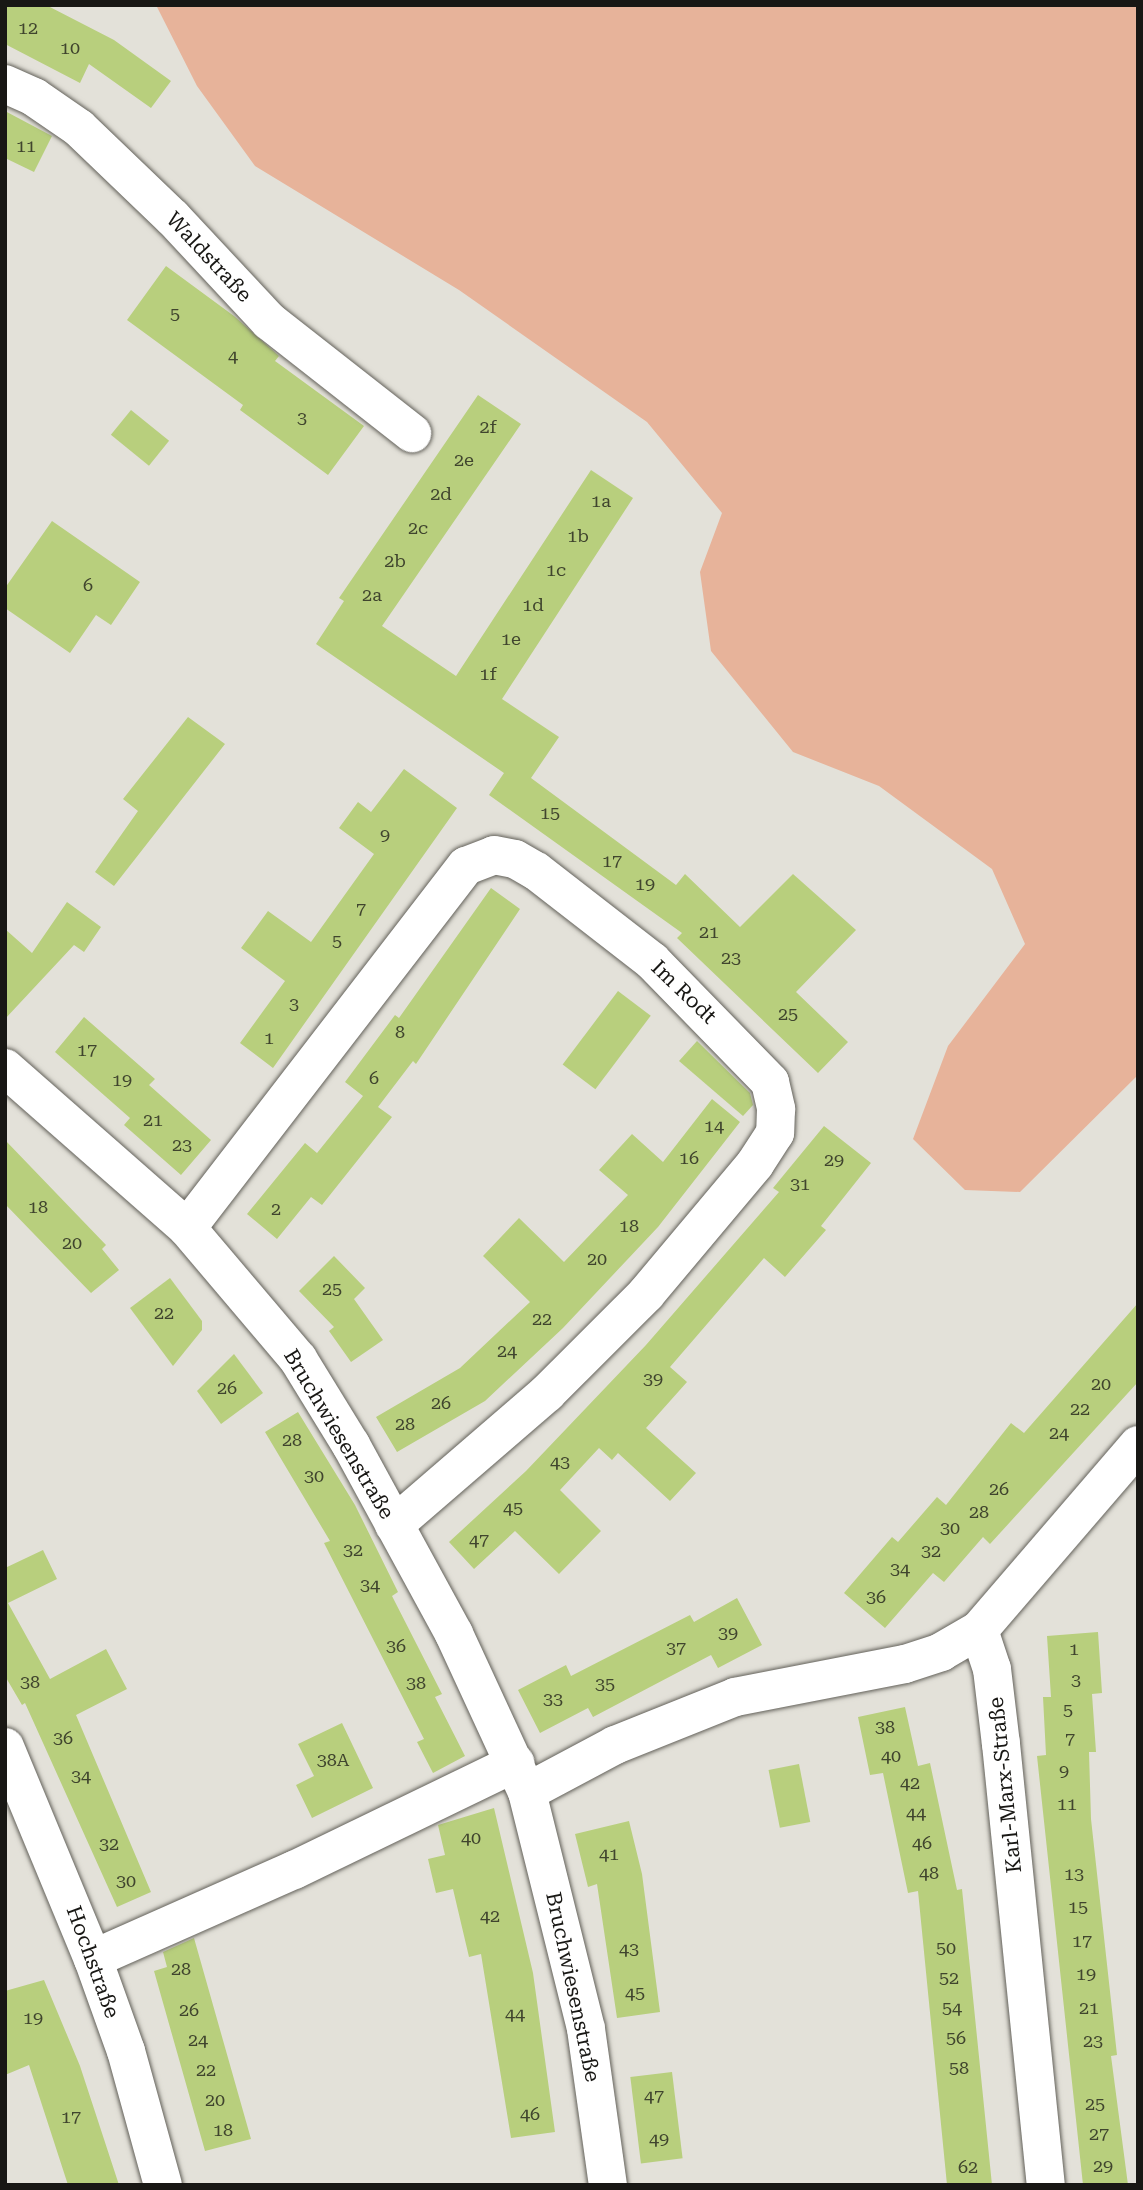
<!DOCTYPE html>
<html>
<head>
<meta charset="utf-8">
<style>
  body { margin:0 }
  #map { position:relative; width:1143px; height:2190px; overflow:hidden; background:#e3e1d9; font-family:"Roboto Serif",serif }
  div>[style] { position:absolute }
  [style*='--x'] { left:calc(var(--x)*1px); top:calc(var(--y)*1px); width:calc(var(--w)*1px); rotate:calc(var(--a)*1deg) }
  .green>* { inset:0; background:#e7b39a }
  .building>* { inset:0; background:#b8cf7d; transform-origin:0 0 }
  .roads { filter:drop-shadow(0 0 2px #63615a) drop-shadow(0 0 2px #63615a) }
  .minor>* { height:38px; margin:-19px; padding:0 19px; transform-origin:19px; border-radius:19px; background:#fff }
  span { translate:-50% -50%; white-space:nowrap; text-align:center; line-height:1.15; -webkit-text-stroke:5px #fff; paint-order:stroke }
  .number-label { font-size:18px; color:#40452e }
  .number-label span { -webkit-text-stroke-width:0 }
  .street-label { font-size:21px; color:#181714 }
  .frame { position:absolute; inset:0; border:7px solid #181714; pointer-events:none }
</style>
</head>
<body>
<div id="map">
  <div class="green">
    <i style="clip-path:polygon(156px 5px,1138px 5px,1138px 1075px,1020px 1192px,965px 1190px,913px 1139px,948px 1046px,1025px 944px,992px 869px,879px 786px,793px 752px,711px 651px,700px 572px,722px 513px,647px 422px,459px 290px,255px 166px,197px 86px)"></i>
  </div>
  <div class="building">
    <i style="clip-path:polygon(5px 5px,46px 5px,114px 40px,171px 81px,151px 108px,89px 64px,80px 83px,5px 44px)"></i>
    <i style="clip-path:polygon(5px 111px,52px 136px,34px 172px,5px 158px)"></i>
    <i style="clip-path:polygon(166px 266px,234px 316px,279px 356px,275px 361px,364px 426px,328px 475px,240px 410px,243px 405px,127px 320px)"></i>
    <i style="clip-path:polygon(478px 395px,521px 424px,382px 626px,456px 676px,591px 470px,633px 498px,502px 699px,559px 737px,531px 778px,676px 885px,685px 874px,740px 927px,793px 874px,856px 930px,796px 992px,848px 1042px,818px 1073px,677px 938px,682px 933px,489px 795px,504px 773px,316px 644px,344px 601px,339px 598px)"></i>
    <i style="left:131px;top:410px;width:49px;height:32px;rotate:39deg"></i>
    <i style="clip-path:polygon(52px 521px,140px 582px,111px 625px,96px 615px,70px 653px,5px 608px,5px 588px)"></i>
    <i style="clip-path:polygon(188px 717px,225px 744px,114px 886px,95px 872px,138px 811px,123px 799px)"></i>
    <i style="clip-path:polygon(404px 769px,457px 808px,273px 1068px,240px 1043px,285px 981px,241px 948px,268px 911px,311px 942px,374px 854px,339px 828px,358px 802px,371px 812px)"></i>
    <i style="clip-path:polygon(491px 888px,520px 909px,416px 1064px,413px 1061px,378px 1107px,392px 1117px,322px 1205px,311px 1197px,277px 1239px,247px 1214px,305px 1143px,317px 1153px,363px 1096px,345px 1082px,395px 1015px,399px 1018px)"></i>
    <i style="clip-path:polygon(67px 902px,101px 927px,84px 952px,74px 945px,5px 1019px,5px 929px,32px 953px)"></i>
    <i style="left:618px;top:991px;width:41px;height:92px;rotate:37deg"></i>
    <i style="clip-path:polygon(84px 1017px,155px 1079px,149px 1085px,211px 1140px,181px 1175px,124px 1125px,130px 1118px,55px 1052px)"></i>
    <i style="clip-path:polygon(697px 1041px,750px 1093px,753px 1105px,743px 1116px,679px 1061px)"></i>
    <i style="clip-path:polygon(712px 1099px,740px 1122px,658px 1227px,563px 1328px,485px 1401px,397px 1452px,376px 1417px,460px 1368px,530px 1302px,483px 1256px,519px 1218px,564px 1262px,628px 1195px,599px 1170px,632px 1134px,663px 1162px)"></i>
    <i style="clip-path:polygon(824px 1126px,871px 1163px,821px 1226px,826px 1230px,785px 1277px,764px 1258px,670px 1367px,687px 1382px,646px 1428px,696px 1473px,670px 1501px,618px 1453px,612px 1460px,599px 1448px,560px 1490px,601px 1531px,559px 1574px,515px 1531px,474px 1569px,449px 1542px,526px 1471px,646px 1345px,779px 1192px,773px 1188px)"></i>
    <i style="clip-path:polygon(5px 1140px,106px 1245px,102px 1249px,119px 1270px,91px 1293px,5px 1204px)"></i>
    <i style="clip-path:polygon(334px 1256px,365px 1288px,354px 1299px,383px 1340px,351px 1362px,329px 1331px,334px 1327px,299px 1291px)"></i>
    <i style="clip-path:polygon(170px 1278px,202px 1321px,202px 1330px,173px 1366px,130px 1308px)"></i>
    <i style="clip-path:polygon(1138px 1303px,1138px 1382px,990px 1544px,983px 1537px,944px 1582px,933px 1573px,885px 1628px,844px 1593px,892px 1537px,898px 1542px,937px 1497px,946px 1505px,1011px 1423px,1024px 1433px)"></i>
    <i style="clip-path:polygon(234px 1354px,263px 1393px,221px 1424px,197px 1391px)"></i>
    <i style="clip-path:polygon(298px 1412px,355px 1505px,398px 1592px,392px 1596px,442px 1694px,435px 1697px,465px 1756px,433px 1773px,417px 1742px,424px 1739px,324px 1543px,330px 1541px,265px 1432px)"></i>
    <i style="clip-path:polygon(43px 1550px,57px 1579px,8px 1603px,50px 1679px,106px 1649px,127px 1689px,76px 1715px,151px 1892px,117px 1907px,25px 1703px,22px 1705px,5px 1676px,5px 1568px)"></i>
    <i style="clip-path:polygon(737px 1598px,762px 1645px,718px 1668px,711px 1655px,593px 1717px,588px 1708px,540px 1733px,518px 1690px,566px 1665px,571px 1676px,690px 1615px,694px 1622px)"></i>
    <i style="clip-path:polygon(1098px 1632px,1102px 1693px,1092px 1694px,1096px 1752px,1089px 1752px,1091px 1819px,1117px 2055px,1111px 2056px,1128px 2185px,1083px 2185px,1037px 1756px,1046px 1755px,1043px 1697px,1051px 1697px,1047px 1636px)"></i>
    <i style="clip-path:polygon(905px 1707px,918px 1766px,930px 1763px,957px 1890px,962px 1889px,992px 2185px,947px 2185px,918px 1891px,908px 1893px,883px 1773px,870px 1775px,858px 1717px)"></i>
    <i style="clip-path:polygon(342px 1723px,373px 1788px,312px 1818px,296px 1785px,314px 1776px,298px 1744px)"></i>
    <i style="left:799px;top:1764px;width:59px;height:31px;rotate:79deg"></i>
    <i style="clip-path:polygon(494px 1808px,533px 1973px,555px 2132px,511px 2138px,481px 1954px,469px 1957px,453px 1889px,436px 1893px,428px 1859px,445px 1855px,438px 1825px)"></i>
    <i style="clip-path:polygon(629px 1821px,642px 1874px,660px 2012px,617px 2018px,597px 1884px,588px 1887px,575px 1834px)"></i>
    <i style="clip-path:polygon(194px 1938px,251px 2139px,205px 2151px,154px 1971px,167px 1967px,163px 1952px)"></i>
    <i style="clip-path:polygon(44px 1980px,80px 2066px,119px 2185px,68px 2185px,29px 2065px,5px 2075px,5px 1991px)"></i>
    <i style="left:672px;top:2072px;width:87px;height:42px;rotate:83deg"></i>
  </div>
  <div class="roads">
    <div class="minor">
      <i style="--x:5;--y:84;--w:32;--a:24"></i>
      <i style="--x:34;--y:97;--w:55;--a:34.6"></i>
      <i style="--x:79;--y:128;--w:130;--a:43.8"></i>
      <i style="--x:173;--y:218;--w:141;--a:47"></i>
      <i style="--x:269;--y:321;--w:182;--a:38.1"></i>
      <i style="--x:5;--y:1068;--w:242;--a:41.3"></i>
      <i style="--x:187;--y:1228;--w:172;--a:49.7"></i>
      <i style="--x:298;--y:1359;--w:101;--a:58.4"></i>
      <i style="--x:351;--y:1445;--w:215;--a:61.4"></i>
      <i style="--x:454;--y:1634;--w:174;--a:65.2"></i>
      <i style="--x:527;--y:1792;--w:244;--a:76"></i>
      <i style="--x:586;--y:2029;--w:158;--a:82"></i>
      <i style="--x:187;--y:1228;--w:457;--a:-52.4"></i>
      <i style="--x:466;--y:866;--w:30;--a:-21"></i>
      <i style="--x:494;--y:855;--w:21;--a:11"></i>
      <i style="--x:515;--y:859;--w:24;--a:30"></i>
      <i style="--x:536;--y:871;--w:147;--a:37.8"></i>
      <i style="--x:652;--y:961;--w:169;--a:45.7"></i>
      <i style="--x:770;--y:1082;--w:28;--a:77"></i>
      <i style="--x:776;--y:1109;--w:24;--a:92"></i>
      <i style="--x:775;--y:1133;--w:37;--a:123"></i>
      <i style="--x:755;--y:1164;--w:170;--a:130"></i>
      <i style="--x:646;--y:1294;--w:140;--a:135"></i>
      <i style="--x:547;--y:1393;--w:202;--a:139.2"></i>
      <i style="--x:979;--y:1630;--w:41;--a:71.6"></i>
      <i style="--x:992;--y:1669;--w:76;--a:83.2"></i>
      <i style="--x:1001;--y:1744;--w:443;--a:84.2"></i>
      <i style="--x:5;--y:1747;--w:230;--a:67.5"></i>
      <i style="--x:93;--y:1959;--w:98;--a:70.3"></i>
      <i style="--x:126;--y:2051;--w:139;--a:74.6"></i>
      <i style="--x:527;--y:1792;--w:100;--a:-28.1"></i>
      <i style="--x:615;--y:1745;--w:129;--a:-21.8"></i>
      <i style="--x:735;--y:1697;--w:173;--a:-11"></i>
      <i style="--x:905;--y:1664;--w:38;--a:-18"></i>
      <i style="--x:941;--y:1652;--w:44;--a:-30.1"></i>
      <i style="--x:979;--y:1630;--w:244;--a:-49.3"></i>
      <i style="--x:93;--y:1959;--w:220;--a:-23.9"></i>
      <i style="--x:294;--y:1870;--w:246;--a:-25.8"></i>
    </div>
  </div>
  <div class="number-label">
    <span style="left:28px;top:28px">12</span>
    <span style="left:70px;top:48px">10</span>
    <span style="left:26px;top:146px">11</span>
    <span style="left:175px;top:314px">5</span>
    <span style="left:233px;top:356px">4</span>
    <span style="left:302px;top:418px">3</span>
    <span style="left:488px;top:427px">2f</span>
    <span style="left:464px;top:460px">2e</span>
    <span style="left:441px;top:494px">2d</span>
    <span style="left:601px;top:501px">1a</span>
    <span style="left:418px;top:528px">2c</span>
    <span style="left:578px;top:536px">1b</span>
    <span style="left:395px;top:561px">2b</span>
    <span style="left:556px;top:570px">1c</span>
    <span style="left:88px;top:585px">6</span>
    <span style="left:372px;top:595px">2a</span>
    <span style="left:533px;top:605px">1d</span>
    <span style="left:511px;top:639px">1e</span>
    <span style="left:488px;top:674px">1f</span>
    <span style="left:550px;top:813px">15</span>
    <span style="left:385px;top:835px">9</span>
    <span style="left:612px;top:861px">17</span>
    <span style="left:645px;top:884px">19</span>
    <span style="left:361px;top:909px">7</span>
    <span style="left:709px;top:932px">21</span>
    <span style="left:337px;top:941px">5</span>
    <span style="left:731px;top:958px">23</span>
    <span style="left:294px;top:1004px">3</span>
    <span style="left:788px;top:1014px">25</span>
    <span style="left:400px;top:1032px">8</span>
    <span style="left:269px;top:1038px">1</span>
    <span style="left:87px;top:1050px">17</span>
    <span style="left:374px;top:1078px">6</span>
    <span style="left:122px;top:1080px">19</span>
    <span style="left:153px;top:1120px">21</span>
    <span style="left:714px;top:1126px">14</span>
    <span style="left:182px;top:1145px">23</span>
    <span style="left:689px;top:1158px">16</span>
    <span style="left:834px;top:1160px">29</span>
    <span style="left:800px;top:1184px">31</span>
    <span style="left:38px;top:1207px">18</span>
    <span style="left:276px;top:1209px">2</span>
    <span style="left:629px;top:1226px">18</span>
    <span style="left:72px;top:1243px">20</span>
    <span style="left:597px;top:1259px">20</span>
    <span style="left:332px;top:1289px">25</span>
    <span style="left:164px;top:1313px">22</span>
    <span style="left:542px;top:1319px">22</span>
    <span style="left:507px;top:1351px">24</span>
    <span style="left:653px;top:1379px">39</span>
    <span style="left:1101px;top:1384px">20</span>
    <span style="left:227px;top:1388px">26</span>
    <span style="left:441px;top:1403px">26</span>
    <span style="left:1080px;top:1409px">22</span>
    <span style="left:405px;top:1424px">28</span>
    <span style="left:1059px;top:1433px">24</span>
    <span style="left:292px;top:1440px">28</span>
    <span style="left:560px;top:1462px">43</span>
    <span style="left:314px;top:1476px">30</span>
    <span style="left:999px;top:1489px">26</span>
    <span style="left:513px;top:1508px">45</span>
    <span style="left:979px;top:1512px">28</span>
    <span style="left:950px;top:1528px">30</span>
    <span style="left:479px;top:1540px">47</span>
    <span style="left:353px;top:1550px">32</span>
    <span style="left:931px;top:1551px">32</span>
    <span style="left:900px;top:1569px">34</span>
    <span style="left:370px;top:1585px">34</span>
    <span style="left:876px;top:1597px">36</span>
    <span style="left:728px;top:1633px">39</span>
    <span style="left:396px;top:1646px">36</span>
    <span style="left:676px;top:1648px">37</span>
    <span style="left:1074px;top:1649px">1</span>
    <span style="left:1076px;top:1680px">3</span>
    <span style="left:30px;top:1682px">38</span>
    <span style="left:416px;top:1683px">38</span>
    <span style="left:605px;top:1684px">35</span>
    <span style="left:553px;top:1699px">33</span>
    <span style="left:1068px;top:1710px">5</span>
    <span style="left:885px;top:1727px">38</span>
    <span style="left:63px;top:1738px">36</span>
    <span style="left:1070px;top:1739px">7</span>
    <span style="left:891px;top:1756px">40</span>
    <span style="left:333px;top:1760px">38A</span>
    <span style="left:1064px;top:1771px">9</span>
    <span style="left:81px;top:1776px">34</span>
    <span style="left:910px;top:1783px">42</span>
    <span style="left:1067px;top:1804px">11</span>
    <span style="left:916px;top:1813px">44</span>
    <span style="left:471px;top:1838px">40</span>
    <span style="left:922px;top:1843px">46</span>
    <span style="left:109px;top:1844px">32</span>
    <span style="left:609px;top:1854px">41</span>
    <span style="left:929px;top:1873px">48</span>
    <span style="left:1074px;top:1874px">13</span>
    <span style="left:126px;top:1881px">30</span>
    <span style="left:1078px;top:1907px">15</span>
    <span style="left:490px;top:1916px">42</span>
    <span style="left:1082px;top:1941px">17</span>
    <span style="left:946px;top:1948px">50</span>
    <span style="left:629px;top:1949px">43</span>
    <span style="left:181px;top:1969px">28</span>
    <span style="left:1086px;top:1974px">19</span>
    <span style="left:949px;top:1978px">52</span>
    <span style="left:635px;top:1993px">45</span>
    <span style="left:952px;top:2008px">54</span>
    <span style="left:1089px;top:2008px">21</span>
    <span style="left:189px;top:2010px">26</span>
    <span style="left:515px;top:2014px">44</span>
    <span style="left:33px;top:2018px">19</span>
    <span style="left:956px;top:2038px">56</span>
    <span style="left:198px;top:2040px">24</span>
    <span style="left:1093px;top:2041px">23</span>
    <span style="left:959px;top:2068px">58</span>
    <span style="left:206px;top:2070px">22</span>
    <span style="left:654px;top:2096px">47</span>
    <span style="left:215px;top:2100px">20</span>
    <span style="left:1095px;top:2104px">25</span>
    <span style="left:530px;top:2114px">46</span>
    <span style="left:71px;top:2117px">17</span>
    <span style="left:223px;top:2130px">18</span>
    <span style="left:1099px;top:2134px">27</span>
    <span style="left:659px;top:2139px">49</span>
    <span style="left:1103px;top:2166px">29</span>
    <span style="left:968px;top:2167px">62</span>
  </div>
  <div class="street-label">
    <span style="left:209px;top:257px;rotate:47deg">Waldstraße</span>
    <span style="left:684px;top:992px;rotate:44deg">Im Rodt</span>
    <span style="left:339px;top:1434px;rotate:59deg">Bruchwiesenstraße</span>
    <span style="left:1005px;top:1785px;rotate:-96deg">Karl-Marx-Straße</span>
    <span style="left:93px;top:1962px;rotate:70deg">Hochstraße</span>
    <span style="left:573px;top:1987px;rotate:78deg">Bruchwiesenstraße</span>
  </div>
  <div class="frame"></div>
</div>
</body>
</html>
